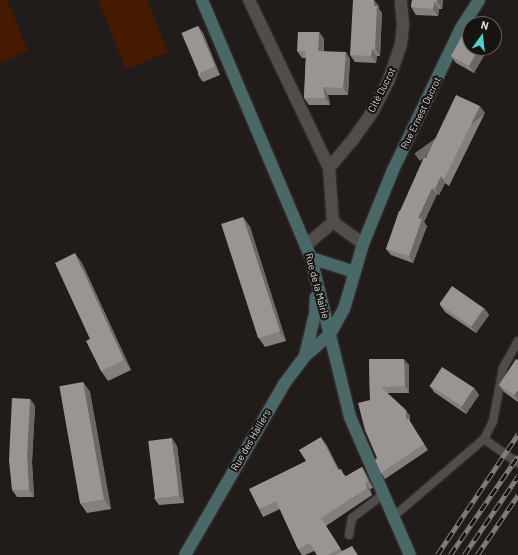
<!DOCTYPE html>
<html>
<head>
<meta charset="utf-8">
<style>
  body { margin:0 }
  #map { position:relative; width:518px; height:555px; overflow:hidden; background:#211c1a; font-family:Barlow,sans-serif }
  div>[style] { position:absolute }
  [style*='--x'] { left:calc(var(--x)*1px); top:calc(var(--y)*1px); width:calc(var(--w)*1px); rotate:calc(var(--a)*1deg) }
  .green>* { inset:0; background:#461a00 }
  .roads { filter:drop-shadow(0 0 1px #3c3937) drop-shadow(0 0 1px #3c3937) }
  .lane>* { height:8px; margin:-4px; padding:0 4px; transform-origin:4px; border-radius:4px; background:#524d4b }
  .street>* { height:12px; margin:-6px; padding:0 6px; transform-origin:6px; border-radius:6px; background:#524d4b }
  .secondary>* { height:12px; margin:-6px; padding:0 6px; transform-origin:6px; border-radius:6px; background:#4a6867 }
  .rail>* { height:4.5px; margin-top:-2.25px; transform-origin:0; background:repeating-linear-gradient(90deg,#171311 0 9px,#84807e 0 18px); box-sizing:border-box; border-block:1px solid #84807e }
  .wall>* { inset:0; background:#84807e }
  .shaded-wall>* { inset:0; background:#6c6866; transform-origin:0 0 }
  .building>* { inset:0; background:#9a9592; transform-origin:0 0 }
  span { translate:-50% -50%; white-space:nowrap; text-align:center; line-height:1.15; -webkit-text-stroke:4px #171311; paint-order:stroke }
  .street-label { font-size:10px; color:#dbd8d7 }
  .north { position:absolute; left:462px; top:16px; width:40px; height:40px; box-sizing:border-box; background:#171311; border:1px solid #656260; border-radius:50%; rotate:15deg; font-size:11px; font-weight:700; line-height:16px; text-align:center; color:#dbd8d7 }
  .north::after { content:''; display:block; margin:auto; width:14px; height:18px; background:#52cdcd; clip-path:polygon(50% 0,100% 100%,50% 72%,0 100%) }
</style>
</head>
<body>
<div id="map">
  <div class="green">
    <i style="clip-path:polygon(0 0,7px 0,28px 51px,0 63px)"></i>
    <i style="clip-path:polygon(98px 0,147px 0,168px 52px,126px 69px)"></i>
  </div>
  <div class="roads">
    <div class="lane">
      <i style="--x:484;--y:439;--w:42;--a:35.2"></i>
      <i style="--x:393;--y:517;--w:120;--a:-40.6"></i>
      <i style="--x:484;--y:439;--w:20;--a:-63"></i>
      <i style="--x:493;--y:421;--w:54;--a:-79.3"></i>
      <i style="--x:503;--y:368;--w:31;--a:-61"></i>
      <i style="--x:349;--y:535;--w:17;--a:-80"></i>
      <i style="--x:352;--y:518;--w:39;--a:-37"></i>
    </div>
    <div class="street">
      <i style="--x:249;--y:0;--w:186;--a:64.5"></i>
      <i style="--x:329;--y:168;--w:54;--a:85.8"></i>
      <i style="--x:329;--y:168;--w:35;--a:-50"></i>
      <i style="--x:352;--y:141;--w:37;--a:-55"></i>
      <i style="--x:373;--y:111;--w:33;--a:-63"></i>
      <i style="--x:388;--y:82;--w:40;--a:-71.1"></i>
      <i style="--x:401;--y:44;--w:19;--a:-84"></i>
      <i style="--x:403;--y:25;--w:25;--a:-95"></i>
      <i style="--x:333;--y:222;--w:37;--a:36"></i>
      <i style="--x:306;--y:245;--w:35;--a:-40"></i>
    </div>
    <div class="secondary">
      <i style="--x:202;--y:0;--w:280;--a:67.1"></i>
      <i style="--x:311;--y:258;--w:164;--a:76.2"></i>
      <i style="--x:350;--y:417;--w:150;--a:66.5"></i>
      <i style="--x:311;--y:258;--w:46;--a:17.7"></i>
      <i style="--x:305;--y:356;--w:43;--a:-76.6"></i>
      <i style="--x:315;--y:314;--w:17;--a:-87"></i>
      <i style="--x:185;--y:555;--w:198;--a:-59.9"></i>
      <i style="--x:284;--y:384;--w:35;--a:-53"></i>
      <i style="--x:305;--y:356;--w:33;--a:-41"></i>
      <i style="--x:330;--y:334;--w:29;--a:-61"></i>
      <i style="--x:344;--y:309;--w:68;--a:-73.7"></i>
      <i style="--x:363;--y:244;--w:80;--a:-67.9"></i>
      <i style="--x:393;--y:170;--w:157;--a:-64.4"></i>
      <i style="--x:461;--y:28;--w:33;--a:-57"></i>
    </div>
  </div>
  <div class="rail">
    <i style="--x:437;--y:555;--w:146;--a:-56.2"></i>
    <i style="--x:450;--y:555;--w:120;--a:-55.5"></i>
    <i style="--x:464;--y:555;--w:96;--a:-55.6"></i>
    <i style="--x:477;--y:555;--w:73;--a:-55.7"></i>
  </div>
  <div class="wall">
    <i style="clip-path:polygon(412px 0,443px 0,442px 9px,439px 9px,438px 16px,416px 15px,411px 7px)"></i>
    <i style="clip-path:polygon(379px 6px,379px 9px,382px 13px,380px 56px,377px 56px,376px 63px,355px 62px,350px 55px)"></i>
    <i style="clip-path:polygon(198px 26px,203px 33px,220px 75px,203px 82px,198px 75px)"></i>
    <i style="clip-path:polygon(319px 32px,324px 39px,324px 51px,350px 59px,348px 95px,328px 95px,330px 105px,309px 105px,304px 98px,306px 58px,302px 58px,297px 51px)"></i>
    <i style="clip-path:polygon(487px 50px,474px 73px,456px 63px,451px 56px)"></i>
    <i style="clip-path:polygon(485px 113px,449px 186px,445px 183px,439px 195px,437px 194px,424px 222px,427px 226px,413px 263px,391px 255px,386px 249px,400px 211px,426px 158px)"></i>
    <i style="clip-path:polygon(243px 217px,250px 227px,286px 341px,265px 347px,258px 337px)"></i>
    <i style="clip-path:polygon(82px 263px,131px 370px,108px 381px,101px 371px,90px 339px)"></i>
    <i style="clip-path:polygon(440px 305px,484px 308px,489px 315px,476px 333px,445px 312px)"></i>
    <i style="clip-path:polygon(369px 359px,409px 365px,409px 393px,387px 393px,410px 416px,410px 422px,428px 450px,385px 479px,381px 473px,377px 458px,370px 400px)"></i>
    <i style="clip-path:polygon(518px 360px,518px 402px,504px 392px,499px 385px)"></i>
    <i style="clip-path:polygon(83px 382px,90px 392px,111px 509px,87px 513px,80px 503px)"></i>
    <i style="clip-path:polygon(429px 385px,474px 388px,479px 395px,466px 414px,434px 392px)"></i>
    <i style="clip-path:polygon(30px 399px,35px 406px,32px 462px,34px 497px,17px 497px,12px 490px)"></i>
    <i style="clip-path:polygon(326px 444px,339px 470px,346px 476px,362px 467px,366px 474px,373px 488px,370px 489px,372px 495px,326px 526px,342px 551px,352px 546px,358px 555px,317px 555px,314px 551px,305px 555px,302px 555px,298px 549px,280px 509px,263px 517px,259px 509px,306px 461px)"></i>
    <i style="clip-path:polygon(177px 446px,184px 503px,159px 505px,154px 498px)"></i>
  </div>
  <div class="shaded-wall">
    <i style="clip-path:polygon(374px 0,379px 6px,379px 9px,382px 13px,380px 56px,375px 49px)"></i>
    <i style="clip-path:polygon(437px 0,443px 0,442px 9px,437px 2px)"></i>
    <i style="clip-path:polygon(434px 2px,439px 9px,438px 16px,433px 9px)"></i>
    <i style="clip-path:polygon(198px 26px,203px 33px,220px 75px,215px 67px)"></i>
    <i style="clip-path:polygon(319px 32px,324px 39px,323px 58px,318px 51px)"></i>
    <i style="clip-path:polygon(479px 48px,486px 48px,487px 50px,474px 73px,469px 66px)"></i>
    <i style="clip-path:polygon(372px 49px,377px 56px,376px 63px,371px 56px)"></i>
    <i style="clip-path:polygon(346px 52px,350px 59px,348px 95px,343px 88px)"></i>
    <i style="clip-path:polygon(323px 87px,328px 95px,330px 105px,325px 98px)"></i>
    <i style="left:480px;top:106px;width:9px;height:81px;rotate:54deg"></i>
    <i style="clip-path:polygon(441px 176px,445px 183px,439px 195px,435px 189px)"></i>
    <i style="clip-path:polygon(432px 188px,437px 194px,424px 222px,427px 226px,413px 263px,409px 256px,418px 218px)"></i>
    <i style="clip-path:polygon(243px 217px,250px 227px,286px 341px,279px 331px)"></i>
    <i style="clip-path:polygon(75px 253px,82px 263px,131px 370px,124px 360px)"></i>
    <i style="clip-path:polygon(484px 308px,489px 315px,476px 333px,471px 326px)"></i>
    <i style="clip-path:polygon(404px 359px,409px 365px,409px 393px,405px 386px)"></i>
    <i style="clip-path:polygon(83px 382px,90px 392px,111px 509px,104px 499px)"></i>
    <i style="clip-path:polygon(474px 388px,479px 395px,466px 414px,461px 407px)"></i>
    <i style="clip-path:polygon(518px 390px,518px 401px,514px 395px)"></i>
    <i style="clip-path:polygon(30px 399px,35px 406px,32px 462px,34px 497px,29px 490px,27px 455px)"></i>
    <i style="clip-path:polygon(406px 410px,410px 416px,410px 422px,428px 450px,406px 420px)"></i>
    <i style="clip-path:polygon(321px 437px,326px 444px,343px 477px,338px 470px)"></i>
    <i style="clip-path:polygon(172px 438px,177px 446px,184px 503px,179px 496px)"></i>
    <i style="clip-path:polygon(362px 467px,366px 474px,373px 488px,368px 481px)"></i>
    <i style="clip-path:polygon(365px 482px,370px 489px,372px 495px,367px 488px)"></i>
  </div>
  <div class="building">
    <i style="clip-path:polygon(353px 0,374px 0,374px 6px,377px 6px,375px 49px,372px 49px,371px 56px,350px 55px)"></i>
    <i style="clip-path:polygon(412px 0,437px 0,437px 2px,434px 2px,433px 9px,411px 7px)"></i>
    <i style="left:198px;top:26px;width:44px;height:18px;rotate:67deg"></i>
    <i style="clip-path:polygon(298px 32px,319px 32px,318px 51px,346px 52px,343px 88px,323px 87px,325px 98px,304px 98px,306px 51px,314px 51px,297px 51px)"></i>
    <i style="clip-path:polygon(464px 32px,470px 36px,470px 48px,479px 48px,469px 66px,451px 56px)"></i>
    <i style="clip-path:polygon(456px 95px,480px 106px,444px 179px,441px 176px,435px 189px,432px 188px,418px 218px,422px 219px,409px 256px,386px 249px,399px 211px,400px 211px,424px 157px,426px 158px)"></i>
    <i style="left:243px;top:217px;width:120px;height:23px;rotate:72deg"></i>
    <i style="clip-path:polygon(75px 253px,124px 360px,101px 371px,86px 341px,90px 339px,55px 263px)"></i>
    <i style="left:452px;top:286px;width:39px;height:22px;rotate:35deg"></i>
    <i style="clip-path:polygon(369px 359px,404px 359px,405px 386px,381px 387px,406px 410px,406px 420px,408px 418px,424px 444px,381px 473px,375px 460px,377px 458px,365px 430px,358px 403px,370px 400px)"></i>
    <i style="clip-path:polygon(516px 359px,518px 360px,518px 390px,514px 395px,499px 385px)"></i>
    <i style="left:442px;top:367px;width:38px;height:22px;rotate:33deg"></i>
    <i style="left:83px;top:382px;width:119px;height:24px;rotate:80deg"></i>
    <i style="clip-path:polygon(12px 398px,30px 399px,27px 455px,29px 490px,12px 490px,9px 460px)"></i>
    <i style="clip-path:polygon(321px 437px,338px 470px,341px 469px,345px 477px,362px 467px,368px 481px,365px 482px,367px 488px,321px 518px,340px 548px,328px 555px,317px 555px,310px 543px,298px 549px,276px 501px,259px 509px,249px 489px,306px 461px,299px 450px)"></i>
    <i style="left:172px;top:438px;width:58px;height:24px;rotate:83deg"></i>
    <i style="clip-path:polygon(352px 546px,357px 555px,335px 555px)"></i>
  </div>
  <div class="street-label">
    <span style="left:382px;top:90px;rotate:-63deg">Cité Ducrot</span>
    <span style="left:421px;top:113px;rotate:-64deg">Rue Ernest Ducrot</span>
    <span style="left:317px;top:286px;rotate:75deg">Rue de la Mairie</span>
    <span style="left:251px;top:440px;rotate:-60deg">Rue des Halliers</span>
  </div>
  <div class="north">N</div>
</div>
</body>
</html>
